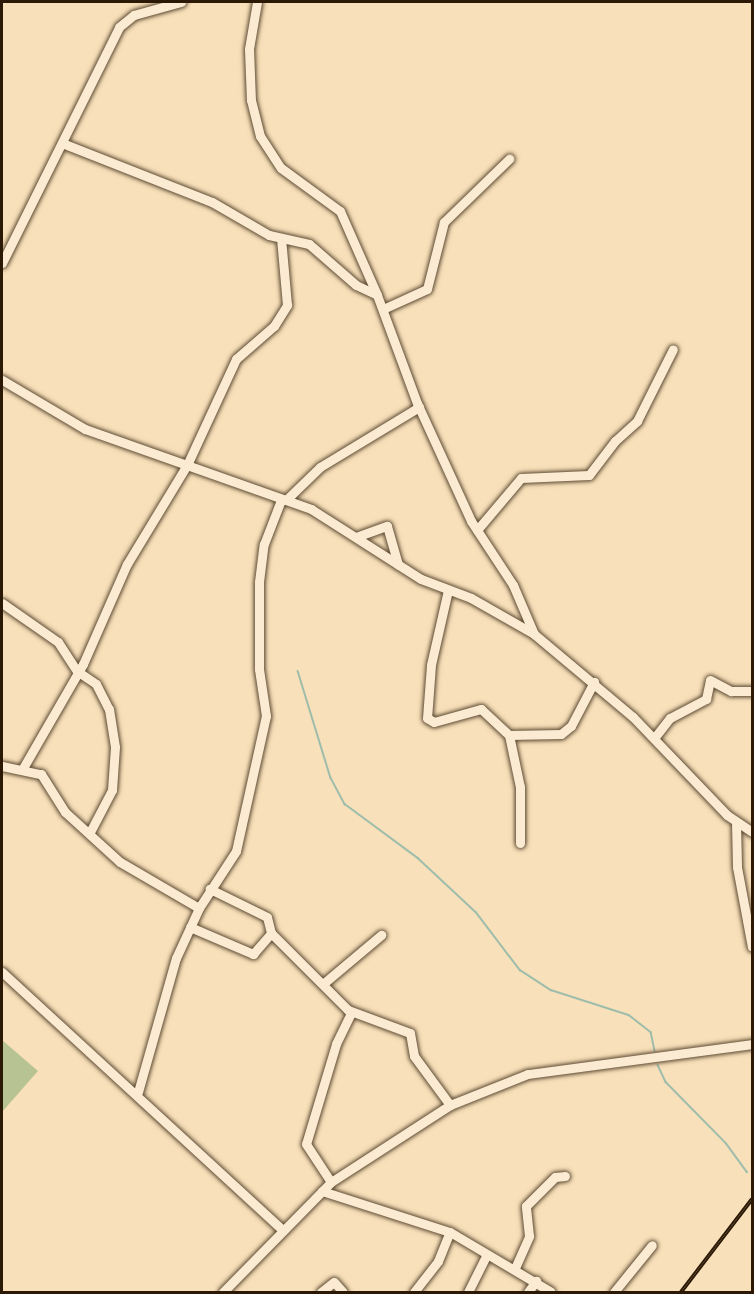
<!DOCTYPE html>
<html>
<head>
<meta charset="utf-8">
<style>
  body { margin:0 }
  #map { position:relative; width:754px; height:1294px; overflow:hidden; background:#f8e0ba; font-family:"Gentium Book Plus",serif }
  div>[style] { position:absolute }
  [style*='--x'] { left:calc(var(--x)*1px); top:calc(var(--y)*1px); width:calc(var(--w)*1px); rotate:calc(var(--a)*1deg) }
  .green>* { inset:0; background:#b8c394 }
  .stream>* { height:1.5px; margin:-0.75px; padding:0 0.75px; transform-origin:0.75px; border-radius:0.75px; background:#9ebdab }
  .roads { filter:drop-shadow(0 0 2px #5e4b33) drop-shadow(0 0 2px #5e4b33) }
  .minor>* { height:9px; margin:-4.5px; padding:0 4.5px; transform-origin:4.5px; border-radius:4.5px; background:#faebd2 }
  .rail>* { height:4px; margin-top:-2px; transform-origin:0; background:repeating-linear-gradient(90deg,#faebd2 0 4.5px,#2b1906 0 9px); box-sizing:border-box; border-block:2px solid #2b1906 }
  span { translate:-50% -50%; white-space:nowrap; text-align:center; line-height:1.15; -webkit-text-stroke:5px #faebd2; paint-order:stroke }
  .frame { position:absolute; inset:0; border:3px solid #2b1906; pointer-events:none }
</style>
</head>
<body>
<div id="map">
  <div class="green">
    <i style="clip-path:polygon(2px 1040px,38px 1071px,2px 1112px)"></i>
  </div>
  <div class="stream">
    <i style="--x:298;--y:671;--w:112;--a:72.9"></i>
    <i style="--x:331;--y:778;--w:30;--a:62"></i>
    <i style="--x:345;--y:804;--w:91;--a:36.5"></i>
    <i style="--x:418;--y:858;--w:79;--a:43"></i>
    <i style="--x:476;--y:912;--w:73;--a:52.8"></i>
    <i style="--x:520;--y:970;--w:37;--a:33"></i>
    <i style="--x:551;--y:990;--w:82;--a:17.8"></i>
    <i style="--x:629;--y:1015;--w:28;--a:38"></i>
    <i style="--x:651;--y:1032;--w:19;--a:78"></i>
    <i style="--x:658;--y:1065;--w:19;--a:65"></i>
    <i style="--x:666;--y:1082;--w:86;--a:45.5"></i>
    <i style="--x:726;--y:1143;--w:36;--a:54"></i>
  </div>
  <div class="roads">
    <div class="minor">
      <i style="--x:257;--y:2;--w:48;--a:99.7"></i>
      <i style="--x:249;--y:49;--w:51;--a:87.8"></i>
      <i style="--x:251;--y:100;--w:37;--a:76"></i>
      <i style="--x:260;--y:136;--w:38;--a:57"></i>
      <i style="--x:281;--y:168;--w:73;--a:36.1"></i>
      <i style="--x:340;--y:211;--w:92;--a:66.2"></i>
      <i style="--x:62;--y:143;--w:161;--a:21.5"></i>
      <i style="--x:212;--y:202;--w:66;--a:30.1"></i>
      <i style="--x:269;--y:235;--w:41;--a:12.7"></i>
      <i style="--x:309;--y:244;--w:62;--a:41.1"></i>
      <i style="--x:356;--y:285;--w:23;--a:25"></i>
      <i style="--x:377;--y:295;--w:115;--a:69.7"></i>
      <i style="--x:417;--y:403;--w:130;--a:65.4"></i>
      <i style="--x:471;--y:521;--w:77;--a:56.7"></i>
      <i style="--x:513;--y:585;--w:53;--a:66.8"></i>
      <i style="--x:2;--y:263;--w:263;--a:-63.6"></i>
      <i style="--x:119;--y:27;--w:19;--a:-39"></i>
      <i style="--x:134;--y:15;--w:49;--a:-15.5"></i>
      <i style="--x:383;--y:309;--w:48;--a:-24.4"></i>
      <i style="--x:427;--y:289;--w:69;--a:-75.8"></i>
      <i style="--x:444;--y:222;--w:91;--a:-44.1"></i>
      <i style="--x:2;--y:380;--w:96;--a:30.6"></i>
      <i style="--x:85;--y:429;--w:240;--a:19.5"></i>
      <i style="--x:311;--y:509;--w:130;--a:32.5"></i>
      <i style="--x:421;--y:579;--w:53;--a:20.8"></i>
      <i style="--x:471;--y:598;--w:73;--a:29.7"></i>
      <i style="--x:534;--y:634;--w:129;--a:40"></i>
      <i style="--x:633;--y:717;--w:136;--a:46.2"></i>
      <i style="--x:727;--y:815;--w:30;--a:34"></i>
      <i style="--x:286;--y:500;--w:47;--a:-44.1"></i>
      <i style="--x:320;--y:467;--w:116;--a:-31.2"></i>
      <i style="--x:477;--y:530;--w:68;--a:-49.8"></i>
      <i style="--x:521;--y:478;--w:68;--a:-2.5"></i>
      <i style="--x:589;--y:475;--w:43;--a:-52.6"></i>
      <i style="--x:615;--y:441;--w:30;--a:-42"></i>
      <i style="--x:637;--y:421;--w:80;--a:-63.4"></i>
      <i style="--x:356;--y:537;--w:33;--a:-20"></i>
      <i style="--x:387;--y:526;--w:40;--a:74"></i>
      <i style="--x:448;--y:590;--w:77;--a:102.8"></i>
      <i style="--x:431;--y:665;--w:53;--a:94.3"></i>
      <i style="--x:427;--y:718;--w:8;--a:30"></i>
      <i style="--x:434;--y:722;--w:49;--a:-15.5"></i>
      <i style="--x:481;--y:709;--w:38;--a:43"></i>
      <i style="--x:509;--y:735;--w:53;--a:78.1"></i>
      <i style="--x:520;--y:787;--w:56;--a:90"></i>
      <i style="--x:2;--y:603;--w:68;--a:34.9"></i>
      <i style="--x:58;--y:642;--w:35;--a:57"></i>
      <i style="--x:77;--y:671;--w:23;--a:34"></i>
      <i style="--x:96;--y:684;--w:28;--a:63"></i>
      <i style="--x:109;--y:709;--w:38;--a:81"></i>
      <i style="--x:115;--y:747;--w:43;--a:94"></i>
      <i style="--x:112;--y:790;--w:47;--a:117.6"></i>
      <i style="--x:509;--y:735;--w:52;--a:-1.1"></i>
      <i style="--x:561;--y:734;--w:13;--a:-39"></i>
      <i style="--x:571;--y:726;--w:50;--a:-62.4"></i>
      <i style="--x:655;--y:737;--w:24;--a:-52"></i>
      <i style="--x:670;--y:718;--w:41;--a:-27.8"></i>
      <i style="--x:706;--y:699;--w:19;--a:-78"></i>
      <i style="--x:710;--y:680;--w:24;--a:28"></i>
      <i style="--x:731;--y:691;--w:21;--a:0"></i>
      <i style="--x:2;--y:766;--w:40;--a:12"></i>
      <i style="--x:41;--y:774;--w:45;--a:57.7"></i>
      <i style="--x:65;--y:812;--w:74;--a:42.3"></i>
      <i style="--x:120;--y:862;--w:91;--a:30.2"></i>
      <i style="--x:23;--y:768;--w:120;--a:-60"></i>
      <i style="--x:83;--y:664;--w:109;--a:-66.3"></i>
      <i style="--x:127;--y:564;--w:116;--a:-58.8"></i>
      <i style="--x:187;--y:465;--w:117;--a:-65.2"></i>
      <i style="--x:236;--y:359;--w:50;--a:-41"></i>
      <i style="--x:274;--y:326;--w:25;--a:-58"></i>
      <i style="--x:287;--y:305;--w:67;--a:-95.1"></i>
      <i style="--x:736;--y:822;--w:45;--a:88.7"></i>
      <i style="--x:737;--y:867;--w:81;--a:79.4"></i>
      <i style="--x:190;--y:927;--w:69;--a:23.2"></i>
      <i style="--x:253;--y:954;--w:28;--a:-49"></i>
      <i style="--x:271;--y:933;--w:16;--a:-104"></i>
      <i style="--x:267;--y:917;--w:64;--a:-153.8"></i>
      <i style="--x:271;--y:933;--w:113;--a:45"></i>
      <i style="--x:351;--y:1013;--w:34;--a:116"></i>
      <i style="--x:336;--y:1044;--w:104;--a:106.7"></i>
      <i style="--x:306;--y:1144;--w:45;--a:56.7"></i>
      <i style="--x:2;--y:972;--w:381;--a:42.6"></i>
      <i style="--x:324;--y:983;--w:75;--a:-40.1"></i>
      <i style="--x:348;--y:1010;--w:66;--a:20.4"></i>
      <i style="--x:410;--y:1033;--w:23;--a:80"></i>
      <i style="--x:414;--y:1056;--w:61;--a:53.7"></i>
      <i style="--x:138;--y:1092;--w:139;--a:-74.2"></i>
      <i style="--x:176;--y:958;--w:55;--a:-65.3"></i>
      <i style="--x:199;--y:908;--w:68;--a:-57"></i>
      <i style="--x:236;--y:851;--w:138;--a:-77.5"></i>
      <i style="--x:266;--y:716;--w:48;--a:-98.5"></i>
      <i style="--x:259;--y:669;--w:87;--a:-90"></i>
      <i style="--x:259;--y:582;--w:38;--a:-83"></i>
      <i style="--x:264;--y:544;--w:47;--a:-68.9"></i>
      <i style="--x:322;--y:1191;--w:134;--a:17.8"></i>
      <i style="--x:450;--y:1232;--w:117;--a:30.7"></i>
      <i style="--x:515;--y:1268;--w:35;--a:-66"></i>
      <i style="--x:529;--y:1236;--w:30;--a:-96"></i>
      <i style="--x:526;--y:1206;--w:41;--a:-45"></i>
      <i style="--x:555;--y:1177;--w:10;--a:-6"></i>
      <i style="--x:223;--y:1292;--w:154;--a:-45.5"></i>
      <i style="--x:331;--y:1182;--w:142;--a:-32.9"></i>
      <i style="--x:450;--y:1105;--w:84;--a:-21.7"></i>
      <i style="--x:528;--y:1074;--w:226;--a:-7.6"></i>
      <i style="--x:321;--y:1292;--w:16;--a:-38"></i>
      <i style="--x:334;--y:1282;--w:13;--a:48"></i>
      <i style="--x:414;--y:1292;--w:39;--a:-52"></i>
      <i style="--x:438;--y:1261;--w:31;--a:-68"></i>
      <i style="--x:468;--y:1292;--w:40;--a:-63.4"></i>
      <i style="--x:528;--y:1292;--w:14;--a:-54"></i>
      <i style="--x:614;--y:1292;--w:60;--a:-51"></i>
    </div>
  </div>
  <div class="rail">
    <i style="--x:681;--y:1292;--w:117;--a:-52.6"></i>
  </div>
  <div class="frame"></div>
</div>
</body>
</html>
